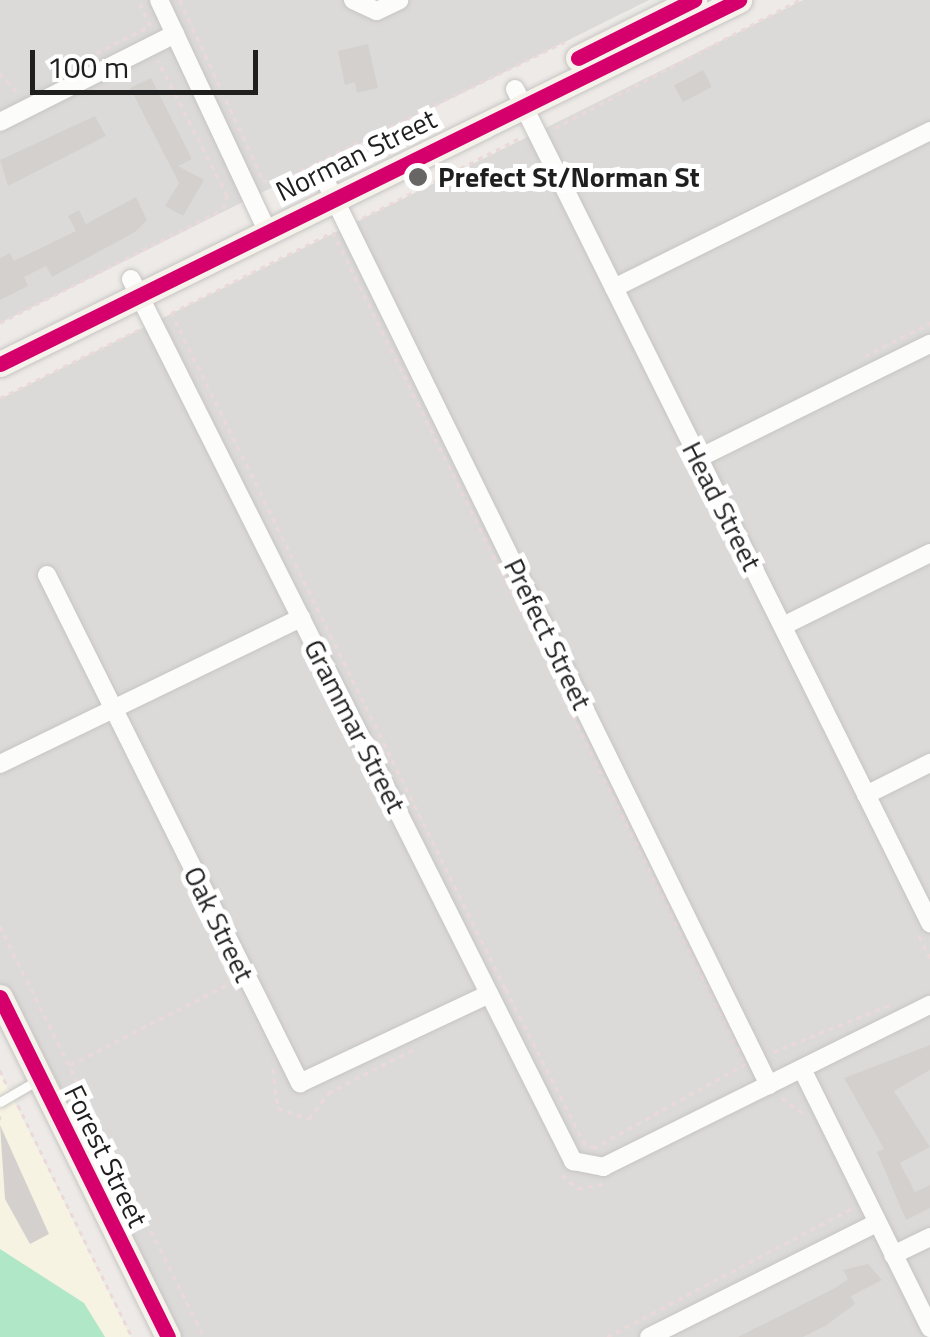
<!DOCTYPE html>
<html>
<head>
<meta charset="utf-8">
<style>
  body { margin:0 }
  #map { position:relative; width:930px; height:1337px; overflow:hidden; background:#edeae7; font-family:"Titillium Web",sans-serif }
  div>[style] { position:absolute }
  [style*='--x'] { left:calc(var(--x)*1px); top:calc(var(--y)*1px); width:calc(var(--w)*1px); rotate:calc(var(--a)*1deg) }
  .residential>* { inset:0; background:#dcdad9 }
  .education>* { inset:0; background:#f7f3e3 }
  .pitch>* { inset:0; background:#afe7c7 }
  .building>* { inset:0; background:#d4d0ce; transform-origin:0 0 }
  .path>* { height:2.5px; margin-top:-1.25px; transform-origin:0; background:repeating-linear-gradient(90deg,#ebd9d9 0 5px,transparent 0 10px) }
  .roads { filter:drop-shadow(0 0 2px #c6c5c3) drop-shadow(0 0 2px #c6c5c3) }
  .lane>* { height:9px; margin:-4.5px; padding:0 4.5px; transform-origin:4.5px; border-radius:4.5px; background:#fcfcfb }
  .street>* { height:18px; margin:-9px; padding:0 9px; transform-origin:9px; border-radius:9px; background:#fcfcfb }
  .secondary>* { height:25px; margin:-12.5px; padding:0 12.5px; transform-origin:12.5px; border-radius:12.5px; background:#f4f2ea }
  .cycleway>* { height:15px; margin:-7.5px; padding:0 7.5px; transform-origin:7.5px; border-radius:7.5px; background:#d6006c }
  .dots>* { width:28px; height:28px; translate:-50% -50%; box-sizing:border-box; border:5px solid #fff; border-radius:50% }
  span { translate:-50% -50%; white-space:nowrap; text-align:center; line-height:1.15; -webkit-text-stroke:10px #fff; paint-order:stroke }
  .street-label { font-size:28px; color:#1f1f1f }
  .poi-label { font-size:28px; color:#1f1f1f; font-weight:700 }
  .left { translate:0 -50%; text-align:left }
  .scale { position:absolute; left:30px; top:50px; width:228px; height:45px; box-sizing:border-box; border:5px solid #1f1f1f; border-top:0; padding-left:12px; font-size:30px; line-height:35px; white-space:nowrap; color:#1f1f1f; -webkit-text-stroke:8px #fff; paint-order:stroke }
</style>
</head>
<body>
<div id="map">
  <div class="residential">
    <i style="clip-path:polygon(0 0,649px 0,0 323px)"></i>
    <i style="clip-path:polygon(803px 0,930px 0,930px 1337px,167px 1337px,0 998px,0 399px)"></i>
  </div>
  <div class="education">
    <i style="clip-path:polygon(0 1073px,131px 1337px,0 1337px)"></i>
  </div>
  <div class="pitch">
    <i style="clip-path:polygon(0 1249px,84px 1303px,105px 1337px,0 1337px)"></i>
  </div>
  <div class="building">
    <i style="clip-path:polygon(368px 44px,378px 88px,357px 93px,355px 82px,345px 85px,338px 51px)"></i>
    <i style="left:703px;top:70px;width:19px;height:33px;rotate:62deg"></i>
    <i style="clip-path:polygon(151px 78px,192px 159px,178px 166px,204px 180px,183px 216px,165px 206px,179px 183px,130px 88px)"></i>
    <i style="clip-path:polygon(95px 116px,106px 136px,8px 186px,0 160px)"></i>
    <i style="clip-path:polygon(136px 197px,147px 220px,135px 232px,52px 277px,46px 266px,24px 277px,28px 286px,0 300px,0 258px,10px 253px,14px 261px,76px 231px,68px 216px,79px 210px,86px 224px)"></i>
    <i style="clip-path:polygon(930px 1045px,930px 1070px,894px 1091px,930px 1147px,900px 1163px,915px 1192px,930px 1185px,930px 1208px,906px 1220px,877px 1152px,884px 1149px,844px 1078px)"></i>
    <i style="clip-path:polygon(0 1125px,49px 1234px,30px 1244px,5px 1199px)"></i>
    <i style="clip-path:polygon(868px 1264px,882px 1280px,851px 1296px,855px 1304px,825px 1326px,803px 1337px,738px 1337px,835px 1288px,848px 1279px,843px 1270px)"></i>
  </div>
  <div class="path">
    <i style="--x:180;--y:0;--w:198;--a:65.2"></i>
    <i style="--x:263;--y:180;--w:11;--a:22"></i>
    <i style="--x:273;--y:184;--w:326;--a:-26"></i>
    <i style="--x:96;--y:53;--w:60;--a:-26.6"></i>
    <i style="--x:150;--y:26;--w:29;--a:-115"></i>
    <i style="--x:0;--y:73;--w:28;--a:49"></i>
    <i style="--x:555;--y:128;--w:276;--a:-27.7"></i>
    <i style="--x:362;--y:218;--w:177;--a:-26.9"></i>
    <i style="--x:333;--y:232;--w:929;--a:63.6"></i>
    <i style="--x:746;--y:1064;--w:173;--a:150.9"></i>
    <i style="--x:595;--y:1148;--w:10;--a:-163"></i>
    <i style="--x:585;--y:1145;--w:175;--a:-117.1"></i>
    <i style="--x:505;--y:989;--w:754;--a:-116.29"></i>
    <i style="--x:171;--y:313;--w:181;--a:-26.6"></i>
    <i style="--x:0;--y:323;--w:250;--a:-27.1"></i>
    <i style="--x:223;--y:209;--w:14;--a:-73"></i>
    <i style="--x:227;--y:196;--w:152;--a:-117.1"></i>
    <i style="--x:865;--y:356;--w:73;--a:-26.9"></i>
    <i style="--x:0;--y:398;--w:156;--a:-26.2"></i>
    <i style="--x:0;--y:926;--w:459;--a:63.6"></i>
    <i style="--x:919;--y:936;--w:25;--a:63"></i>
    <i style="--x:773;--y:1052;--w:128;--a:-22"></i>
    <i style="--x:70;--y:1065;--w:182;--a:-27.1"></i>
    <i style="--x:273;--y:1069;--w:39;--a:83"></i>
    <i style="--x:278;--y:1108;--w:33;--a:20"></i>
    <i style="--x:309;--y:1119;--w:32;--a:-54"></i>
    <i style="--x:328;--y:1093;--w:99;--a:-27.1"></i>
    <i style="--x:0;--y:1070;--w:17;--a:65"></i>
    <i style="--x:782;--y:1098;--w:27;--a:36"></i>
    <i style="--x:18;--y:1105;--w:258;--a:63.8"></i>
    <i style="--x:0;--y:1116;--w:4;--a:90"></i>
    <i style="--x:562;--y:1175;--w:21;--a:41"></i>
    <i style="--x:578;--y:1189;--w:30;--a:-12"></i>
    <i style="--x:607;--y:1337;--w:276;--a:-27.7"></i>
  </div>
  <div class="roads">
    <div class="lane">
      <i style="--x:0;--y:1102;--w:44;--a:-30.1"></i>
    </div>
    <div class="street">
      <i style="--x:159;--y:0;--w:252;--a:64.9"></i>
      <i style="--x:353;--y:0;--w:26;--a:25"></i>
      <i style="--x:377;--y:11;--w:25;--a:-26"></i>
      <i style="--x:515;--y:89;--w:932;--a:63.54"></i>
      <i style="--x:0;--y:122;--w:196;--a:-26.7"></i>
      <i style="--x:326;--y:182;--w:1006;--a:63.87"></i>
      <i style="--x:131;--y:279;--w:987;--a:63.38"></i>
      <i style="--x:573;--y:1161;--w:31;--a:11"></i>
      <i style="--x:603;--y:1167;--w:365;--a:-26.4"></i>
      <i style="--x:614;--y:288;--w:353;--a:-26.4"></i>
      <i style="--x:699;--y:458;--w:258;--a:-26.3"></i>
      <i style="--x:47;--y:575;--w:568;--a:63.53"></i>
      <i style="--x:300;--y:1083;--w:209;--a:-25.2"></i>
      <i style="--x:783;--y:626;--w:164;--a:-26.4"></i>
      <i style="--x:0;--y:764;--w:335;--a:-25.9"></i>
      <i style="--x:866;--y:795;--w:72;--a:-26.6"></i>
      <i style="--x:802;--y:1069;--w:289;--a:63.7"></i>
      <i style="--x:893;--y:1255;--w:41;--a:-25.9"></i>
      <i style="--x:649;--y:1337;--w:255;--a:-26.6"></i>
    </div>
    <div class="secondary">
      <i style="--x:578;--y:58;--w:130;--a:-26.6"></i>
      <i style="--x:0;--y:364;--w:824;--a:-26.22"></i>
      <i style="--x:0;--y:997;--w:379;--a:63.7"></i>
    </div>
  </div>
  <div class="cycleway">
    <i style="--x:578;--y:58;--w:130;--a:-26.6"></i>
    <i style="--x:0;--y:364;--w:824;--a:-26.22"></i>
    <i style="--x:0;--y:997;--w:379;--a:63.7"></i>
  </div>
  <div class="dots">
    <i style="left:418px;top:177px;background:#676665"></i>
  </div>
  <div class="street-label">
    <span style="left:356px;top:155px;rotate:-26deg">Norman Street</span>
    <span style="left:722px;top:506px;rotate:63deg">Head Street</span>
    <span style="left:548px;top:634px;rotate:64deg">Prefect Street</span>
    <span style="left:355px;top:726px;rotate:63deg">Grammar Street</span>
    <span style="left:219px;top:924px;rotate:64deg">Oak Street</span>
    <span style="left:106px;top:1156px;rotate:64deg">Forest Street</span>
  </div>
  <div class="poi-label">
    <span class="left" style="left:438px;top:177px">Prefect St/Norman St</span>
  </div>
  <div class="scale">100 m</div>
</div>
</body>
</html>
